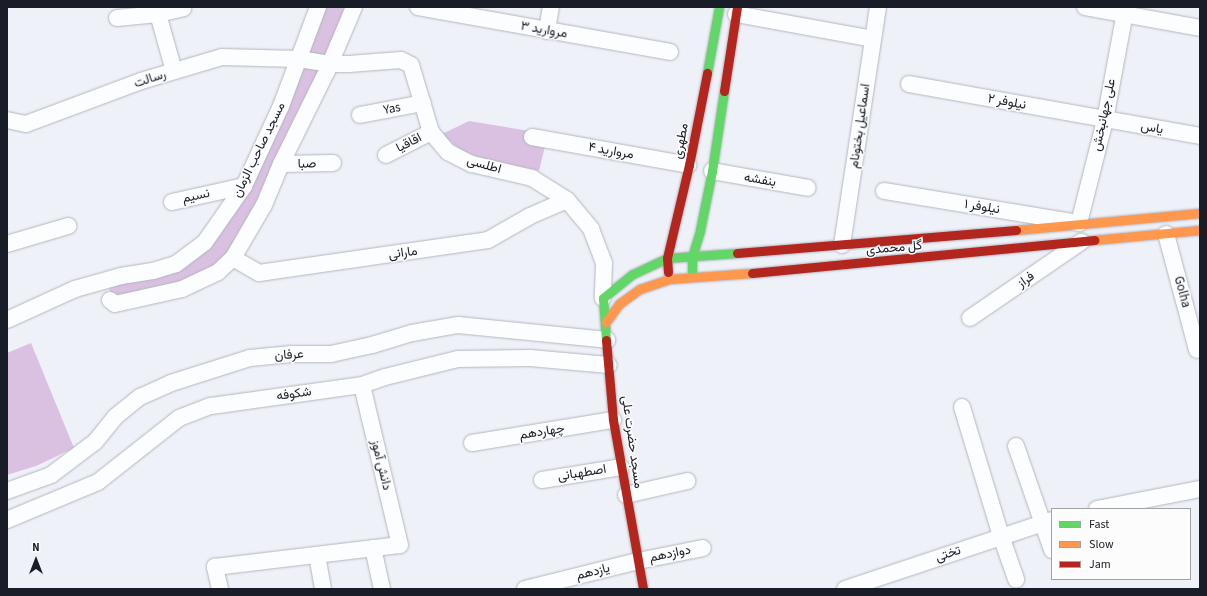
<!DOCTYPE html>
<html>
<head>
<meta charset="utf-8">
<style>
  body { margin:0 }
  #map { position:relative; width:1207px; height:596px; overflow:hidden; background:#eef1f8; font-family:"Source Sans 3",Vazirmatn,sans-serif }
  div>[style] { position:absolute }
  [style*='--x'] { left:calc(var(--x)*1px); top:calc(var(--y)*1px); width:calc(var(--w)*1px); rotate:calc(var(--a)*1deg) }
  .forest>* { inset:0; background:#dac1e2 }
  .roads { filter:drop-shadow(0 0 1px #b3b6bf) drop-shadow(0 0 1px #b3b6bf) }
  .street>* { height:16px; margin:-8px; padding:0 8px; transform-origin:8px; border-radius:8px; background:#fcfdfe }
  .fast>* { height:9px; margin:-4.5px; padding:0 4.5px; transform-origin:4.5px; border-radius:4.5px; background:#63d668 }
  .slow>* { height:9px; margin:-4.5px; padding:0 4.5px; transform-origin:4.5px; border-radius:4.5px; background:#ff974d }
  .jam>* { height:9px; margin:-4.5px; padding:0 4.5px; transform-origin:4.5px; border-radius:4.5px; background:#b3261e }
  span { translate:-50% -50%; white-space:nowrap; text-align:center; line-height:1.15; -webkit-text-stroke:3px #fcfcfc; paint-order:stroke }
  .street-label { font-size:13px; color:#191d28 }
  .frame { position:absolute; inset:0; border:8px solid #191d28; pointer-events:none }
  .legend { position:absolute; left:1051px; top:508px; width:140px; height:72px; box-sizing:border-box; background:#fcfcfc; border:1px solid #a1a3a7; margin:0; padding:5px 7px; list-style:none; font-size:12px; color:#191d28 }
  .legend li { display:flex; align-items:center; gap:8px; height:20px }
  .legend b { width:20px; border:1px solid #a1a3a7 }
  .north { position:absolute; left:16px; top:540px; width:40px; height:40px; -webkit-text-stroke:3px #fcfcfc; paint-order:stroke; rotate:0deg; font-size:11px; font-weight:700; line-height:16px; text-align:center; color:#191d28 }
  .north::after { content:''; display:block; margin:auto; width:14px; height:18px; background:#191d28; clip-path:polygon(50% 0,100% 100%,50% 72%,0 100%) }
</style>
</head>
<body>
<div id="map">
  <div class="forest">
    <i style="clip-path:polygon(323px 7px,350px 7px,326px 60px,303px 57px)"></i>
    <i style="clip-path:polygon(301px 62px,326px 67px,231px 258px,198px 280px,112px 297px,107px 282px,179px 264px,208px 241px)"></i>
    <i style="clip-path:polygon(469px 121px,548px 134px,539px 171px,481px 158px,460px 150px,442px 134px)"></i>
    <i style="clip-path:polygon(31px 343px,74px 448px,36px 466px,7px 475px,7px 353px)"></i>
  </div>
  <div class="roads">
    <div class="street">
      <i style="--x:418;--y:7;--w:256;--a:10.1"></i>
      <i style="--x:1085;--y:7;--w:117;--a:10.3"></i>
      <i style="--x:158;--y:14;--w:59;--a:74.3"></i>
      <i style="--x:736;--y:14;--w:139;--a:10.3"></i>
      <i style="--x:117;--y:18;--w:41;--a:-5.6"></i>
      <i style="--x:158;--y:14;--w:26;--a:-13"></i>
      <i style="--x:547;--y:31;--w:24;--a:-81"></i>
      <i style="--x:909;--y:84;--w:296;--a:10.1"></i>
      <i style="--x:360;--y:115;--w:64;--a:-10.8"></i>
      <i style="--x:7;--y:120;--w:19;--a:12"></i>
      <i style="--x:26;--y:124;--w:123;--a:-20.5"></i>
      <i style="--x:141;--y:81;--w:84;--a:-16.5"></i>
      <i style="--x:222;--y:57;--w:77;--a:1.5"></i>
      <i style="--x:299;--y:59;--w:31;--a:9"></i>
      <i style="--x:330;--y:64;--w:19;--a:0"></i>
      <i style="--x:349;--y:64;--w:52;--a:-4.4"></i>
      <i style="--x:401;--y:60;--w:11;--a:27"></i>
      <i style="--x:411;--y:65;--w:70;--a:73.4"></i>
      <i style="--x:431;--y:132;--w:26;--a:50"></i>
      <i style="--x:448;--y:152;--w:27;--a:27"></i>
      <i style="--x:472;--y:164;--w:62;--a:13.1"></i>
      <i style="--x:532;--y:178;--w:41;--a:32.2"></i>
      <i style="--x:567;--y:200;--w:38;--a:50"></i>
      <i style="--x:591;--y:229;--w:36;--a:69"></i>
      <i style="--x:604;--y:263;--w:35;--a:92"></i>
      <i style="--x:532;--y:137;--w:159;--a:10.1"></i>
      <i style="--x:386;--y:155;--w:51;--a:-27.1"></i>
      <i style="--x:281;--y:164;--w:52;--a:-1.1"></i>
      <i style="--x:712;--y:171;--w:97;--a:10"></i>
      <i style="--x:884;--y:191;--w:198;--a:9.3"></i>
      <i style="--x:1079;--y:223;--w:106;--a:-75.8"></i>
      <i style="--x:1105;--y:120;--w:115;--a:-79.5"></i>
      <i style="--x:172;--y:202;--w:74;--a:-12.5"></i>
      <i style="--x:1166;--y:234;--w:120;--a:75"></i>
      <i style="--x:7;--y:244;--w:64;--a:-16.4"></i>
      <i style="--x:842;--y:245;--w:241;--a:-81.4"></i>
      <i style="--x:233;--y:258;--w:30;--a:30"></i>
      <i style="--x:259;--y:273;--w:231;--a:-8.2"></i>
      <i style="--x:488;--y:240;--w:48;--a:-29.7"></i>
      <i style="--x:530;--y:216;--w:40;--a:-23.4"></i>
      <i style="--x:110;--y:300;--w:6;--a:39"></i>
      <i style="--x:115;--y:304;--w:69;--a:-12.6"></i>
      <i style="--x:182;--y:289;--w:40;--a:-25"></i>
      <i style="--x:218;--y:272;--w:21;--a:-43"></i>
      <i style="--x:233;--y:258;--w:61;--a:-59.7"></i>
      <i style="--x:264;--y:205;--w:44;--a:-67.5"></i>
      <i style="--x:281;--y:164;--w:104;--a:-63.7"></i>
      <i style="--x:327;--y:71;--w:69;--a:-67.1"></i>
      <i style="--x:970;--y:318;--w:135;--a:-34.4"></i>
      <i style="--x:7;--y:320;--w:75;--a:-24.5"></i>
      <i style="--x:75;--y:289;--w:48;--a:-15.8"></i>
      <i style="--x:121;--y:276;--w:32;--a:-9"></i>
      <i style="--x:153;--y:271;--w:24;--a:-17"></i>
      <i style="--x:176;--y:264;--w:36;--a:-37"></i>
      <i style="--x:205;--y:242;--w:68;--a:-55.1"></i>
      <i style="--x:244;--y:186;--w:88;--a:-65.2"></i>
      <i style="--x:281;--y:106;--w:106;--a:-69.5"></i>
      <i style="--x:962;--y:407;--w:135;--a:73.2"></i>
      <i style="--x:1001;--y:536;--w:46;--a:70.8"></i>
      <i style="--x:472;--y:443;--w:143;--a:-9.3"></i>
      <i style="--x:1016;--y:446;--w:110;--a:70.9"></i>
      <i style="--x:542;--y:480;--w:80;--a:-9.3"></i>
      <i style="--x:7;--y:491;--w:47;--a:-20"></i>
      <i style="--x:51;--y:475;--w:55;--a:-36.9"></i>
      <i style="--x:95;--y:442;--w:32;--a:-51"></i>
      <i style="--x:115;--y:417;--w:32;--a:-39"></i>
      <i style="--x:140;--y:397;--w:34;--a:-24"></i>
      <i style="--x:171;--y:383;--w:83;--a:-17.6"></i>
      <i style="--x:250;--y:358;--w:42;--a:-5.4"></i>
      <i style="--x:292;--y:354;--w:39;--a:0"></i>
      <i style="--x:331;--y:354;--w:42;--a:-12.4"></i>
      <i style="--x:372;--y:345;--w:42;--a:-16.7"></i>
      <i style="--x:412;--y:333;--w:47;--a:-9.9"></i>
      <i style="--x:458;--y:325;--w:150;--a:5.7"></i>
      <i style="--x:626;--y:495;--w:63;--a:-12.9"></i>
      <i style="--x:1097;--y:509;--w:105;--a:-11"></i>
      <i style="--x:7;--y:520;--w:99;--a:-22.7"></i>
      <i style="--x:98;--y:482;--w:103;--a:-38.3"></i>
      <i style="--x:179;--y:418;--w:34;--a:-21"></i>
      <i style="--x:211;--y:406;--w:152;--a:-7.9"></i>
      <i style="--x:362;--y:385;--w:24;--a:-19"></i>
      <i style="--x:385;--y:377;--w:75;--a:-13.9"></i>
      <i style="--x:458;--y:359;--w:72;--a:-0.8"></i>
      <i style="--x:530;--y:358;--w:79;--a:5.1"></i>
      <i style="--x:373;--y:548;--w:42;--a:77.6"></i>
      <i style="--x:317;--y:555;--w:35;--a:80"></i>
      <i style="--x:220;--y:589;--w:23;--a:-103"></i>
      <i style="--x:215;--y:567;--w:186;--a:-6.8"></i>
      <i style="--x:400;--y:545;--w:164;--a:-103.4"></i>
      <i style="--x:525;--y:589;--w:116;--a:-13.9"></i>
      <i style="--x:638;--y:561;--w:66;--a:-11.3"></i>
      <i style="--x:845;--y:589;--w:218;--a:-18.4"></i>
    </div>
    <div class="fast">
      <i style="--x:707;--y:73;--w:67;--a:-79.7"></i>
      <i style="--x:692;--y:271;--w:14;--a:-90"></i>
      <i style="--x:692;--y:257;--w:28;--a:-73"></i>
      <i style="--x:700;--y:230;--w:60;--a:-78.5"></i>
      <i style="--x:712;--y:171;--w:81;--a:-81.5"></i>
      <i style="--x:606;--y:340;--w:42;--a:-94.1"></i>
      <i style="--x:603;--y:298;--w:38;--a:-39"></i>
      <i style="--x:633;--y:274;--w:38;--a:-25"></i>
      <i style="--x:667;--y:258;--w:70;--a:-4.1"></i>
    </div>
    <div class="slow">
      <i style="--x:1016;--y:230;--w:185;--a:-5.3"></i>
      <i style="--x:1094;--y:240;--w:106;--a:-5.4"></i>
      <i style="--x:606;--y:322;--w:22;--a:-54"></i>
      <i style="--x:619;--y:304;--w:26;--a:-36"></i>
      <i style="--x:640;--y:289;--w:31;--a:-19"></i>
      <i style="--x:669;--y:279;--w:83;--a:-4.1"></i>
    </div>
    <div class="jam">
      <i style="--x:724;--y:91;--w:85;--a:-81.2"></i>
      <i style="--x:737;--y:253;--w:280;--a:-4.7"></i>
      <i style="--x:668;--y:272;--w:14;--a:-94"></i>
      <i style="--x:667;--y:258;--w:96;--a:-76.7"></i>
      <i style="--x:689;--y:165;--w:94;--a:-78.9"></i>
      <i style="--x:752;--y:273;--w:344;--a:-5.5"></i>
      <i style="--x:606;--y:340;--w:80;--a:85"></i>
      <i style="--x:613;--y:420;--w:172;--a:79.9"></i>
    </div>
  </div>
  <div class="street-label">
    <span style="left:544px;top:30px;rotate:10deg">مروارید ۳</span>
    <span style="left:150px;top:79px;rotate:-18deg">رسالت</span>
    <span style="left:1007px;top:102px;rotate:10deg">نیلوفر ۲</span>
    <span style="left:392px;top:109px;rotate:-11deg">Yas</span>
    <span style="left:1104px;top:115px;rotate:-78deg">علی جهانبخش</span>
    <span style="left:860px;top:126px;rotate:-82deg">اسماعیل بختونام</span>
    <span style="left:1152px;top:128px;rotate:10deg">یاس</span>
    <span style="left:681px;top:141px;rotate:-79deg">مطهری</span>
    <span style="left:409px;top:143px;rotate:-27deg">اقاقیا</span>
    <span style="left:259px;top:150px;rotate:-64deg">مسجد صاحب الزمان</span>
    <span style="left:611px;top:151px;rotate:10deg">مروارید ۴</span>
    <span style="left:307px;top:164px;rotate:-1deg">صبا</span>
    <span style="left:484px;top:165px;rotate:16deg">اطلسی</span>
    <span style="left:760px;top:180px;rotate:10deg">بنفشه</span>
    <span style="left:196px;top:196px;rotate:-13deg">نسیم</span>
    <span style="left:982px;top:207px;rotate:9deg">نیلوفر ۱</span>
    <span style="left:894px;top:248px;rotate:-5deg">گل محمدی</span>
    <span style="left:403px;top:253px;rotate:-8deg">مارانی</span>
    <span style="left:1026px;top:280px;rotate:-35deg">فراز</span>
    <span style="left:1182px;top:292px;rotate:75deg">Golha</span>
    <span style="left:289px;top:355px;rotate:-3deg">عرفان</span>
    <span style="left:294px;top:394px;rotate:-8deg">شکوفه</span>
    <span style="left:542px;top:432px;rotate:-9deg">چهاردهم</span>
    <span style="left:632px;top:442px;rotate:82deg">مسجد حضرت علی</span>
    <span style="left:381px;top:465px;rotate:76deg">دانش آموز</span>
    <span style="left:582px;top:473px;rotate:-9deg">اصطهبانی</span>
    <span style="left:670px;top:554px;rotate:-12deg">دوازدهم</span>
    <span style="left:948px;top:554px;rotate:-19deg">تختی</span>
    <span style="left:593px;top:572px;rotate:-14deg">یازدهم</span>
  </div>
  <div class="frame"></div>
  <ul class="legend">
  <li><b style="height:5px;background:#63d668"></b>Fast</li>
  <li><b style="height:5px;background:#ff974d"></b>Slow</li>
  <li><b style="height:5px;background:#b3261e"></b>Jam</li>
  </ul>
  <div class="north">N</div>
</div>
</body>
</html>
